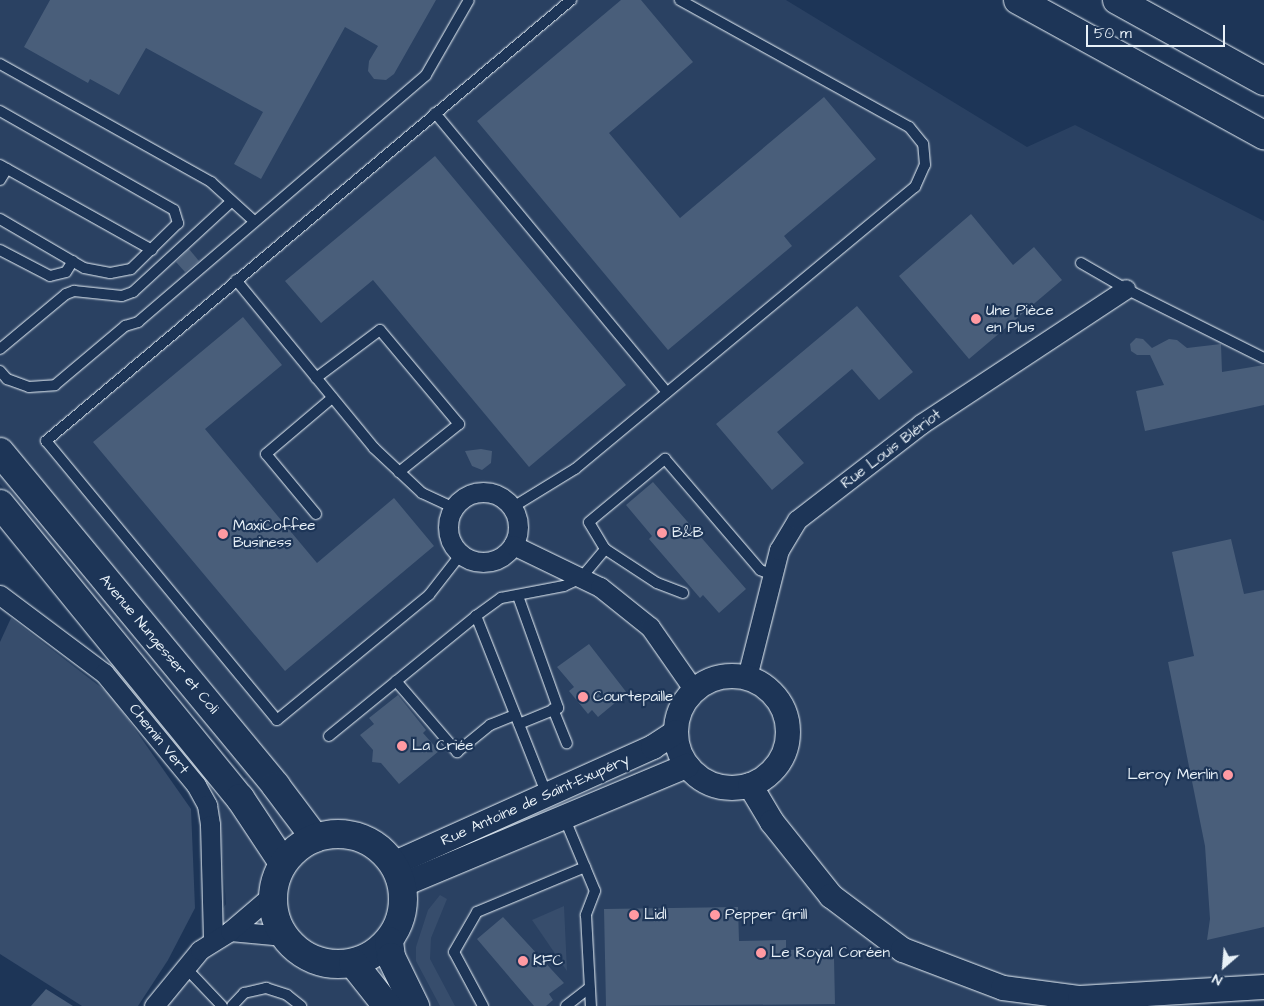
<!DOCTYPE html>
<html>
<head>
<meta charset="utf-8">
<style>
  body { margin:0 }
  #map { position:relative; width:1264px; height:1006px; overflow:hidden; background:#1d3557; font-family:"Architects Daughter",sans-serif }
  div>[style] { position:absolute }
  [style*='--x'] { left:calc(var(--x)*1px); top:calc(var(--y)*1px); width:calc(var(--w)*1px); rotate:calc(var(--a)*1deg) }
  .built>* { inset:0; background:#2a4162 }
  .green>* { inset:0; background:#374d6c }
  .building>* { inset:0; background:#495e7a }
  .roads { filter:drop-shadow(0 0 1px #e8f1f8) drop-shadow(0 0 1px #e8f1f8) }
  .service>* { height:10px; margin:-5px; padding:0 5px; transform-origin:5px; border-radius:5px; background:#1d3557 }
  .minor>* { height:19px; margin:-9.5px; padding:0 9.5px; transform-origin:9.5px; border-radius:9.5px; background:#1d3557 }
  .minor>.ring { margin:-9.5px; padding:0; box-sizing:content-box; background:none; border:19px solid #1d3557; border-radius:50% }
  .tertiary>* { height:24px; margin:-12px; padding:0 12px; transform-origin:12px; border-radius:12px; background:#1d3557 }
  .tertiary>.ring { margin:-12px; padding:0; box-sizing:content-box; background:none; border:24px solid #1d3557; border-radius:50% }
  .primary>* { height:28px; margin:-14px; padding:0 14px; transform-origin:14px; border-radius:14px; background:#1d3557 }
  .primary>.ring { margin:-14px; padding:0; box-sizing:content-box; background:none; border:28px solid #1d3557; border-radius:50% }
  .trunk>* { height:28px; margin:-14px; padding:0 14px; transform-origin:14px; border-radius:14px; background:#1d3557 }
  .dots>* { width:14px; height:14px; translate:-50% -50%; box-sizing:border-box; border:2px solid #1d3557; border-radius:50% }
  span { translate:-50% -50%; white-space:nowrap; text-align:center; line-height:1.15; -webkit-text-stroke:4.5px #1d3557; paint-order:stroke }
  .poi-label { font-size:15px; color:#e8f1f8 }
  .left { translate:0 -50%; text-align:left }
  .right { translate:-100% -50%; text-align:right }
  .street-label { font-size:15px; color:#e8f1f8 }
  .north { position:absolute; left:1199px; top:941px; width:50px; height:50px; -webkit-text-stroke:4px #1d3557; paint-order:stroke; rotate:207deg; font-size:14px; font-weight:700; line-height:20px; text-align:center; color:#e8f1f8 }
  .north::after { content:''; display:block; margin:auto; width:18px; height:22px; background:#e8f1f8; clip-path:polygon(50% 0,100% 100%,50% 72%,0 100%) }
  .scale { position:absolute; left:1086px; top:25px; width:139px; height:22px; box-sizing:border-box; border:2px solid #e8f1f8; border-top:0; padding-left:6px; font-size:15px; line-height:18px; white-space:nowrap; color:#e8f1f8; -webkit-text-stroke:4px #1d3557; paint-order:stroke }
</style>
</head>
<body>
<div id="map">
  <div class="built">
    <i style="clip-path:polygon(0 0,786px 0,1027px 147px,1075px 125px,1264px 221px,1264px 997px,1197px 1006px,151px 1006px,226px 904px,218px 800px,246px 777px,0 484px)"></i>
  </div>
  <div class="green">
    <i style="clip-path:polygon(11px 618px,111px 695px,191px 809px,195px 908px,168px 960px,138px 1006px,82px 1006px,0 954px,0 642px)"></i>
    <i style="clip-path:polygon(440px 895px,447px 899px,431px 938px,430px 959px,455px 1006px,440px 1006px,416px 961px,416px 947px,428px 910px)"></i>
    <i style="clip-path:polygon(564px 906px,567px 971px,532px 920px)"></i>
  </div>
  <div class="building">
    <i style="clip-path:polygon(50px 0,436px 0,394px 74px,386px 80px,374px 79px,368px 71px,369px 61px,378px 46px,345px 27px,261px 179px,234px 164px,263px 112px,146px 48px,119px 95px,90px 79px,88px 83px,24px 47px)"></i>
    <i style="clip-path:polygon(621px 0,641px 0,693px 62px,609px 133px,680px 218px,824px 97px,876px 159px,784px 236px,792px 246px,668px 350px,477px 121px)"></i>
    <i style="clip-path:polygon(435px 156px,626px 385px,529px 467px,373px 280px,321px 323px,285px 281px)"></i>
    <i style="clip-path:polygon(971px 214px,1013px 265px,1034px 247px,1062px 280px,969px 359px,899px 276px)"></i>
    <i style="clip-path:polygon(189px 249px,199px 261px,185px 272px,176px 262px)"></i>
    <i style="clip-path:polygon(857px 306px,913px 372px,879px 400px,852px 369px,777px 432px,804px 463px,772px 490px,716px 424px)"></i>
    <i style="clip-path:polygon(243px 317px,282px 365px,205px 429px,317px 563px,394px 498px,434px 546px,285px 671px,93px 442px)"></i>
    <i style="clip-path:polygon(1136px 338px,1143px 339px,1152px 348px,1169px 339px,1177px 340px,1187px 348px,1221px 344px,1222px 372px,1264px 365px,1264px 405px,1145px 431px,1136px 391px,1164px 385px,1150px 355px,1137px 355px,1131px 351px,1130px 344px)"></i>
    <i style="clip-path:polygon(481px 449px,492px 451px,491px 463px,482px 470px,472px 466px,465px 451px)"></i>
    <i style="clip-path:polygon(653px 482px,746px 589px,719px 613px,703px 595px,700px 598px,649px 539px,652px 536px,626px 505px)"></i>
    <i style="clip-path:polygon(1231px 539px,1244px 594px,1264px 590px,1264px 927px,1207px 940px,1210px 919px,1205px 846px,1168px 662px,1194px 656px,1172px 552px)"></i>
    <i style="clip-path:polygon(589px 644px,627px 693px,598px 717px,592px 710px,588px 714px,569px 691px,574px 687px,557px 667px)"></i>
    <i style="clip-path:polygon(398px 695px,426px 730px,423px 733px,439px 751px,399px 784px,381px 763px,372px 762px,373px 750px,360px 735px,374px 724px,369px 718px)"></i>
    <i style="clip-path:polygon(738px 907px,739px 941px,786px 940px,786px 950px,822px 949px,834px 958px,835px 1004px,606px 1006px,604px 909px)"></i>
    <i style="clip-path:polygon(503px 917px,564px 983px,549px 994px,553px 1000px,546px 1006px,534px 1006px,477px 939px)"></i>
    <i style="clip-path:polygon(46px 989px,73px 1006px,31px 1006px)"></i>
  </div>
  <div class="roads">
    <div class="service">
      <i style="--x:0;--y:64;--w:242;--a:29.2"></i>
      <i style="--x:211;--y:182;--w:58;--a:42.2"></i>
      <i style="--x:0;--y:111;--w:200;--a:29.6"></i>
      <i style="--x:174;--y:210;--w:14;--a:73"></i>
      <i style="--x:178;--y:223;--w:66;--a:135.6"></i>
      <i style="--x:131;--y:269;--w:21;--a:169"></i>
      <i style="--x:110;--y:273;--w:26;--a:-169"></i>
      <i style="--x:84;--y:268;--w:97;--a:-149.7"></i>
      <i style="--x:435;--y:113;--w:363;--a:50.3"></i>
      <i style="--x:0;--y:165;--w:174;--a:29.2"></i>
      <i style="--x:0;--y:180;--w:13;--a:-58"></i>
      <i style="--x:0;--y:250;--w:56;--a:27.5"></i>
      <i style="--x:50;--y:276;--w:16;--a:-14"></i>
      <i style="--x:66;--y:272;--w:13;--a:-58"></i>
      <i style="--x:1081;--y:263;--w:52;--a:30"></i>
      <i style="--x:1126;--y:289;--w:154;--a:26.6"></i>
      <i style="--x:236;--y:280;--w:217;--a:50.6"></i>
      <i style="--x:374;--y:448;--w:66;--a:43.2"></i>
      <i style="--x:422;--y:493;--w:35;--a:25"></i>
      <i style="--x:0;--y:349;--w:86;--a:-39.8"></i>
      <i style="--x:66;--y:294;--w:9;--a:-21"></i>
      <i style="--x:74;--y:291;--w:48;--a:5.9"></i>
      <i style="--x:122;--y:296;--w:12;--a:-20"></i>
      <i style="--x:133;--y:292;--w:134;--a:-42.6"></i>
      <i style="--x:0;--y:371;--w:11;--a:49"></i>
      <i style="--x:7;--y:379;--w:23;--a:20"></i>
      <i style="--x:29;--y:387;--w:26;--a:-4"></i>
      <i style="--x:55;--y:385;--w:92;--a:-40.1"></i>
      <i style="--x:125;--y:326;--w:14;--a:-17"></i>
      <i style="--x:138;--y:322;--w:379;--a:-40.6"></i>
      <i style="--x:426;--y:75;--w:86;--a:-60.2"></i>
      <i style="--x:316;--y:378;--w:80;--a:-36.9"></i>
      <i style="--x:380;--y:330;--w:123;--a:50"></i>
      <i style="--x:459;--y:424;--w:77;--a:141.3"></i>
      <i style="--x:513;--y:507;--w:73;--a:-31.5"></i>
      <i style="--x:575;--y:469;--w:442;--a:-39.7"></i>
      <i style="--x:915;--y:187;--w:24;--a:-66"></i>
      <i style="--x:925;--y:165;--w:21;--a:-95"></i>
      <i style="--x:923;--y:144;--w:22;--a:-129"></i>
      <i style="--x:909;--y:127;--w:262;--a:-151"></i>
      <i style="--x:316;--y:514;--w:78;--a:-129.8"></i>
      <i style="--x:266;--y:454;--w:87;--a:-40.3"></i>
      <i style="--x:605;--y:549;--w:62;--a:33.2"></i>
      <i style="--x:657;--y:583;--w:28;--a:21"></i>
      <i style="--x:461;--y:554;--w:52;--a:128"></i>
      <i style="--x:429;--y:595;--w:197;--a:140.6"></i>
      <i style="--x:277;--y:720;--w:362;--a:-129.6"></i>
      <i style="--x:46;--y:441;--w:686;--a:-40.03"></i>
      <i style="--x:518;--y:596;--w:119;--a:70.3"></i>
      <i style="--x:558;--y:708;--w:42;--a:157.7"></i>
      <i style="--x:396;--y:681;--w:94;--a:49.3"></i>
      <i style="--x:457;--y:752;--w:43;--a:-39.3"></i>
      <i style="--x:490;--y:725;--w:27;--a:-22"></i>
      <i style="--x:553;--y:709;--w:37;--a:68"></i>
      <i style="--x:329;--y:736;--w:190;--a:-39.2"></i>
      <i style="--x:547;--y:795;--w:193;--a:-111.6"></i>
      <i style="--x:476;--y:616;--w:31;--a:-36"></i>
      <i style="--x:501;--y:598;--w:64;--a:-10.8"></i>
      <i style="--x:564;--y:586;--w:19;--a:-25"></i>
      <i style="--x:581;--y:578;--w:38;--a:-50"></i>
      <i style="--x:605;--y:549;--w:31;--a:-121"></i>
      <i style="--x:589;--y:522;--w:99;--a:-39.7"></i>
      <i style="--x:665;--y:459;--w:146;--a:49.4"></i>
      <i style="--x:760;--y:570;--w:14;--a:21"></i>
      <i style="--x:564;--y:817;--w:80;--a:67.3"></i>
      <i style="--x:595;--y:891;--w:26;--a:111"></i>
      <i style="--x:586;--y:915;--w:91;--a:86.9"></i>
      <i style="--x:185;--y:967;--w:54;--a:46.5"></i>
      <i style="--x:232;--y:1006;--w:18;--a:-47"></i>
      <i style="--x:244;--y:993;--w:23;--a:-13"></i>
      <i style="--x:266;--y:988;--w:22;--a:18"></i>
      <i style="--x:287;--y:995;--w:18;--a:38"></i>
      <i style="--x:483;--y:1006;--w:61;--a:-118.2"></i>
      <i style="--x:454;--y:952;--w:46;--a:-60.1"></i>
      <i style="--x:477;--y:912;--w:117;--a:-22.6"></i>
      <i style="--x:566;--y:1006;--w:29;--a:-38"></i>
    </div>
    <div class="minor">
      <i class="ring" style="left:448px;top:492px;width:51px;height:51px"></i>
      <i style="--x:513;--y:545;--w:97;--a:25.8"></i>
      <i style="--x:600;--y:587;--w:64;--a:38.7"></i>
      <i style="--x:650;--y:627;--w:77;--a:55.1"></i>
      <i style="--x:0;--y:595;--w:130;--a:36.9"></i>
      <i style="--x:104;--y:673;--w:145;--a:50.6"></i>
      <i style="--x:196;--y:785;--w:23;--a:61"></i>
      <i style="--x:207;--y:805;--w:20;--a:81"></i>
      <i style="--x:210;--y:825;--w:114;--a:88.5"></i>
      <i style="--x:747;--y:677;--w:131;--a:-75.9"></i>
      <i style="--x:779;--y:550;--w:35;--a:-59"></i>
      <i style="--x:797;--y:520;--w:157;--a:-37.7"></i>
      <i style="--x:921;--y:424;--w:245;--a:-33.4"></i>
      <i style="--x:230;--y:931;--w:54;--a:5.3"></i>
      <i style="--x:154;--y:1006;--w:72;--a:-50.6"></i>
      <i style="--x:200;--y:950;--w:36;--a:-32"></i>
      <i style="--x:230;--y:931;--w:55;--a:-40.6"></i>
    </div>
    <div class="tertiary">
      <i class="ring" style="left:676px;top:676px;width:88px;height:88px"></i>
      <i style="--x:750;--y:785;--w:43;--a:59.3"></i>
      <i style="--x:772;--y:822;--w:95;--a:51.4"></i>
      <i style="--x:831;--y:896;--w:90;--a:36.9"></i>
      <i style="--x:903;--y:950;--w:107;--a:20.8"></i>
      <i style="--x:1003;--y:988;--w:78;--a:7.4"></i>
      <i style="--x:1080;--y:998;--w:184;--a:-3.4"></i>
      <i style="--x:393;--y:864;--w:285;--a:-24.2"></i>
      <i style="--x:653;--y:747;--w:27;--a:-33"></i>
      <i style="--x:402;--y:885;--w:309;--a:-22.7"></i>
    </div>
    <div class="primary">
      <i style="--x:0;--y:452;--w:433;--a:50.4"></i>
      <i style="--x:276;--y:786;--w:65;--a:53.1"></i>
      <i style="--x:0;--y:504;--w:380;--a:50.8"></i>
      <i style="--x:240;--y:798;--w:78;--a:56.5"></i>
      <i class="ring" style="left:273px;top:834px;width:102px;height:102px"></i>
      <i style="--x:389;--y:941;--w:16;--a:83"></i>
      <i style="--x:391;--y:957;--w:55;--a:63.9"></i>
      <i style="--x:353;--y:963;--w:55;--a:51.7"></i>
    </div>
    <div class="trunk">
      <i style="--x:1018;--y:0;--w:281;--a:28.8"></i>
      <i style="--x:1117;--y:0;--w:168;--a:28.9"></i>
    </div>
  </div>
  <div class="dots">
    <i style="left:976px;top:319px;background:#ff9aa2"></i>
    <i style="left:662px;top:533px;background:#ff9aa2"></i>
    <i style="left:223px;top:534px;background:#ff9aa2"></i>
    <i style="left:583px;top:697px;background:#ff9aa2"></i>
    <i style="left:402px;top:746px;background:#ff9aa2"></i>
    <i style="left:1228px;top:775px;background:#ff9aa2"></i>
    <i style="left:634px;top:915px;background:#ff9aa2"></i>
    <i style="left:715px;top:915px;background:#ff9aa2"></i>
    <i style="left:761px;top:953px;background:#ff9aa2"></i>
    <i style="left:523px;top:961px;background:#ff9aa2"></i>
  </div>
  <div class="poi-label">
    <span class="left" style="left:986px;top:319px">Une Pièce<br>en Plus</span>
    <span class="left" style="left:233px;top:534px">MaxiCoffee<br>Business</span>
    <span class="left" style="left:672px;top:533px">B&amp;B</span>
    <span class="left" style="left:593px;top:697px">Courtepaille</span>
    <span class="left" style="left:412px;top:746px">La Criée</span>
    <span class="right" style="left:1218px;top:775px">Leroy Merlin</span>
    <span class="left" style="left:644px;top:915px">Lidl</span>
    <span class="left" style="left:725px;top:915px">Pepper Grill</span>
    <span class="left" style="left:771px;top:953px">Le Royal Coréen</span>
    <span class="left" style="left:533px;top:961px">KFC</span>
  </div>
  <div class="street-label">
    <span style="left:891px;top:449px;rotate:-37deg">Rue Louis Blériot</span>
    <span style="left:159px;top:644px;rotate:50deg">Avenue Nungesser et Coli</span>
    <span style="left:159px;top:739px;rotate:51deg">Chemin Vert</span>
    <span style="left:535px;top:800px;rotate:-24deg">Rue Antoine de Saint-Exupéry</span>
  </div>
  <div class="north">N</div>
  <div class="scale">50 m</div>
</div>
</body>
</html>
